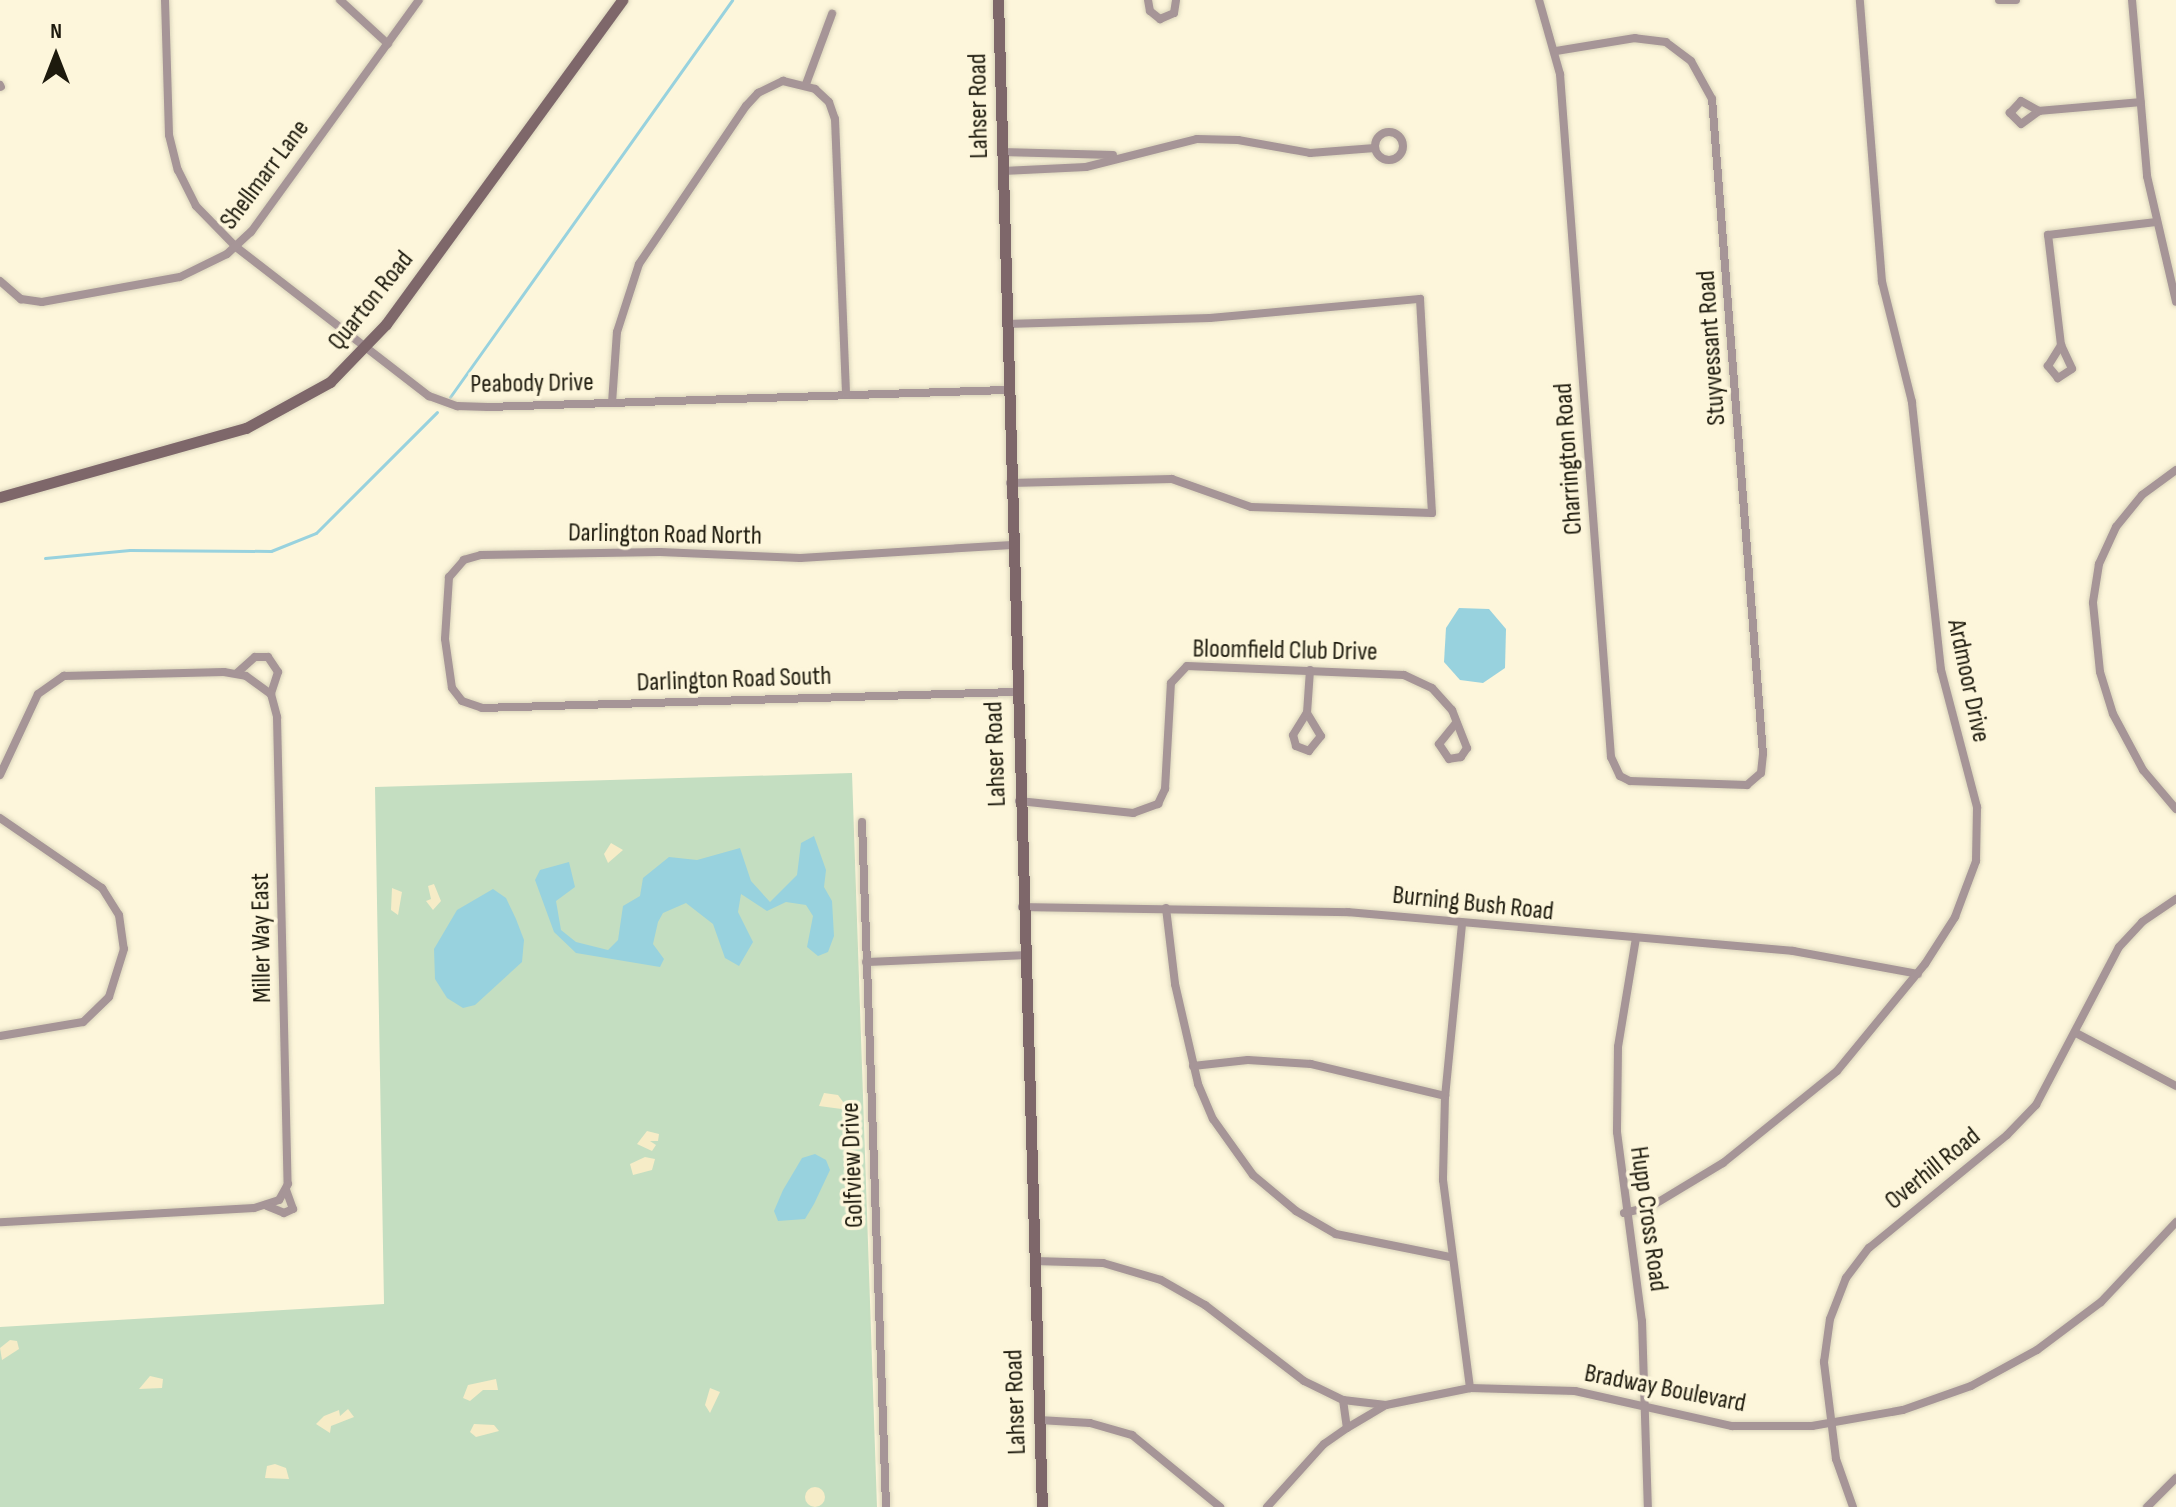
<!DOCTYPE html>
<html>
<head>
<meta charset="utf-8">
<style>
  body { margin:0 }
  #map { position:relative; width:2176px; height:1507px; overflow:hidden; background:#fdf6db; font-family:"Sofia Sans Condensed",sans-serif }
  div>[style] { position:absolute }
  [style*='--x'] { left:calc(var(--x)*1px); top:calc(var(--y)*1px); width:calc(var(--w)*1px); rotate:calc(var(--a)*1deg) }
  .green>* { inset:0; background:#c4dec1 }
  .sand>* { inset:0; background:#f6ecc7 }
  .round { border-radius:50% }
  .water>* { inset:0; background:#98d2de }
  .stream>* { height:3px; margin:-1.5px; padding:0 1.5px; transform-origin:1.5px; border-radius:1.5px; background:#98d2de }
  .roads { filter:drop-shadow(0 0 2px #d9d3ba) drop-shadow(0 0 2px #d9d3ba) }
  .street>* { height:8px; margin:-4px; padding:0 4px; transform-origin:4px; border-radius:4px; background:#a69597 }
  .street>.ring { margin:-4px; padding:0; box-sizing:content-box; background:none; border:8px solid #a69597; border-radius:50% }
  .secondary>* { height:11px; margin:-5.5px; padding:0 5.5px; transform-origin:5.5px; border-radius:5.5px; background:#7e676a }
  span { translate:-50% -50%; white-space:nowrap; text-align:center; line-height:1.15; -webkit-text-stroke:7px #fdf6db; paint-order:stroke }
  .street-label { font-size:26px; color:#1d1a0d }
  .north { position:absolute; left:16px; top:16px; width:80px; height:80px; -webkit-text-stroke:6px #fdf6db; paint-order:stroke; rotate:0deg; font-size:22px; font-weight:700; line-height:32px; text-align:center; color:#1d1a0d }
  .north::after { content:''; display:block; margin:auto; width:28px; height:36px; background:#1d1a0d; clip-path:polygon(50% 0,100% 100%,50% 72%,0 100%) }
</style>
</head>
<body>
<div id="map">
  <div class="green">
    <i style="clip-path:polygon(852px 773px,877px 1507px,0 1507px,0 1327px,384px 1304px,375px 787px)"></i>
  </div>
  <div class="sand">
    <i style="clip-path:polygon(611px 843px,623px 850px,608px 863px,604px 854px)"></i>
    <i style="clip-path:polygon(434px 884px,441px 901px,433px 910px,426px 901px,431px 899px,428px 886px)"></i>
    <i style="clip-path:polygon(392px 888px,402px 892px,398px 915px,391px 910px)"></i>
    <i style="clip-path:polygon(824px 1093px,838px 1095px,849px 1110px,819px 1106px)"></i>
    <i style="clip-path:polygon(647px 1131px,659px 1134px,658px 1141px,650px 1141px,656px 1145px,652px 1151px,637px 1144px)"></i>
    <i style="clip-path:polygon(645px 1157px,655px 1159px,652px 1170px,633px 1175px,630px 1164px)"></i>
    <i style="clip-path:polygon(10px 1340px,17px 1341px,19px 1349px,2px 1360px,0 1348px)"></i>
    <i style="clip-path:polygon(150px 1376px,163px 1379px,162px 1388px,139px 1389px)"></i>
    <i style="clip-path:polygon(496px 1379px,498px 1390px,483px 1390px,470px 1401px,463px 1398px,468px 1385px)"></i>
    <i style="clip-path:polygon(710px 1388px,720px 1392px,710px 1413px,705px 1405px)"></i>
    <i style="clip-path:polygon(348px 1409px,354px 1417px,331px 1426px,330px 1433px,316px 1424px,324px 1416px,339px 1410px,340px 1416px)"></i>
    <i style="clip-path:polygon(474px 1424px,494px 1425px,499px 1431px,476px 1437px,470px 1432px)"></i>
    <i style="clip-path:polygon(275px 1464px,286px 1468px,289px 1479px,265px 1478px,267px 1466px)"></i>
    <i class="round" style="left:805px;top:1487px;width:20px;height:20px"></i>
  </div>
  <div class="water">
    <i style="clip-path:polygon(1459px 608px,1489px 609px,1506px 629px,1505px 668px,1483px 683px,1460px 680px,1444px 662px,1446px 628px)"></i>
    <i style="clip-path:polygon(814px 836px,826px 870px,824px 887px,832px 901px,834px 936px,828px 952px,818px 956px,807px 947px,813px 916px,806px 905px,786px 902px,767px 911px,741px 894px,738px 912px,753px 942px,739px 966px,725px 958px,713px 924px,686px 903px,663px 913px,658px 922px,653px 944px,664px 959px,660px 967px,576px 953px,554px 932px,535px 880px,540px 870px,569px 862px,575px 887px,556px 901px,561px 930px,576px 942px,608px 950px,618px 940px,623px 906px,640px 896px,643px 878px,669px 857px,697px 860px,740px 848px,751px 881px,770px 902px,797px 875px,801px 843px)"></i>
    <i style="clip-path:polygon(493px 889px,506px 898px,516px 919px,524px 940px,522px 962px,475px 1005px,463px 1008px,447px 998px,435px 979px,434px 949px,457px 910px)"></i>
    <i style="clip-path:polygon(815px 1154px,826px 1160px,830px 1170px,814px 1204px,805px 1219px,778px 1221px,774px 1211px,783px 1190px,802px 1158px)"></i>
  </div>
  <div class="stream">
    <i style="--x:450;--y:397;--w:487;--a:-54.6"></i>
    <i style="--x:45;--y:558;--w:85;--a:-5.4"></i>
    <i style="--x:130;--y:550;--w:141;--a:0.4"></i>
    <i style="--x:271;--y:551;--w:48;--a:-21.8"></i>
    <i style="--x:316;--y:533;--w:171;--a:-45"></i>
  </div>
  <div class="roads">
    <div class="street">
      <i style="--x:165;--y:0;--w:135;--a:88.3"></i>
      <i style="--x:169;--y:135;--w:36;--a:76"></i>
      <i style="--x:178;--y:170;--w:40;--a:63.4"></i>
      <i style="--x:196;--y:206;--w:57;--a:45.7"></i>
      <i style="--x:236;--y:247;--w:244;--a:37.7"></i>
      <i style="--x:429;--y:396;--w:30;--a:20"></i>
      <i style="--x:457;--y:406;--w:31;--a:2"></i>
      <i style="--x:488;--y:407;--w:519;--a:-1.88"></i>
      <i style="--x:340;--y:0;--w:65;--a:42.5"></i>
      <i style="--x:1148;--y:0;--w:11;--a:80"></i>
      <i style="--x:1150;--y:11;--w:13;--a:39"></i>
      <i style="--x:1160;--y:19;--w:15;--a:-23"></i>
      <i style="--x:1174;--y:13;--w:13;--a:-81"></i>
      <i style="--x:1539;--y:0;--w:77;--a:74.2"></i>
      <i style="--x:1560;--y:74;--w:685;--a:85.73"></i>
      <i style="--x:1611;--y:757;--w:21;--a:65"></i>
      <i style="--x:1620;--y:776;--w:11;--a:27"></i>
      <i style="--x:1630;--y:781;--w:117;--a:2"></i>
      <i style="--x:1747;--y:785;--w:18;--a:-41"></i>
      <i style="--x:1761;--y:773;--w:19;--a:-84"></i>
      <i style="--x:1763;--y:754;--w:657;--a:-94.45"></i>
      <i style="--x:1712;--y:99;--w:43;--a:-118.9"></i>
      <i style="--x:1691;--y:61;--w:31;--a:-143"></i>
      <i style="--x:1666;--y:42;--w:31;--a:-173"></i>
      <i style="--x:1635;--y:38;--w:80;--a:170.7"></i>
      <i style="--x:1999;--y:0;--w:17;--a:0"></i>
      <i style="--x:2132;--y:0;--w:177;--a:85.1"></i>
      <i style="--x:2147;--y:176;--w:129;--a:77"></i>
      <i style="--x:806;--y:84;--w:75;--a:-69.6"></i>
      <i style="--x:0;--y:85;--w:2;--a:63"></i>
      <i style="--x:2039;--y:111;--w:22;--a:144"></i>
      <i style="--x:2021;--y:124;--w:16;--a:-135"></i>
      <i style="--x:2010;--y:113;--w:16;--a:-47"></i>
      <i style="--x:2021;--y:101;--w:21;--a:29"></i>
      <i style="--x:2039;--y:111;--w:102;--a:-5"></i>
      <i class="ring" style="left:1375px;top:132px;width:20px;height:20px"></i>
      <i style="--x:1002;--y:152;--w:111;--a:1.5"></i>
      <i style="--x:1003;--y:171;--w:83;--a:-2.8"></i>
      <i style="--x:1086;--y:167;--w:114;--a:-14.2"></i>
      <i style="--x:1197;--y:139;--w:41;--a:1.4"></i>
      <i style="--x:1238;--y:140;--w:73;--a:10.2"></i>
      <i style="--x:1310;--y:153;--w:65;--a:-4.4"></i>
      <i style="--x:0;--y:281;--w:28;--a:41"></i>
      <i style="--x:21;--y:299;--w:21;--a:8"></i>
      <i style="--x:42;--y:302;--w:140;--a:-10.3"></i>
      <i style="--x:180;--y:277;--w:52;--a:-26.1"></i>
      <i style="--x:227;--y:254;--w:33;--a:-43"></i>
      <i style="--x:251;--y:232;--w:286;--a:-54.1"></i>
      <i style="--x:1006;--y:324;--w:204;--a:-1.7"></i>
      <i style="--x:1210;--y:318;--w:211;--a:-5.2"></i>
      <i style="--x:1420;--y:299;--w:214;--a:86.8"></i>
      <i style="--x:1432;--y:513;--w:181;--a:-178.1"></i>
      <i style="--x:1251;--y:507;--w:84;--a:-160.5"></i>
      <i style="--x:1172;--y:479;--w:162;--a:178.6"></i>
      <i style="--x:2061;--y:345;--w:26;--a:65"></i>
      <i style="--x:2072;--y:369;--w:17;--a:147"></i>
      <i style="--x:2058;--y:378;--w:16;--a:-130"></i>
      <i style="--x:2048;--y:366;--w:25;--a:-58"></i>
      <i style="--x:2061;--y:345;--w:111;--a:-96.7"></i>
      <i style="--x:2048;--y:235;--w:109;--a:-6.9"></i>
      <i style="--x:612;--y:403;--w:71;--a:-86"></i>
      <i style="--x:617;--y:332;--w:71;--a:-72.1"></i>
      <i style="--x:639;--y:264;--w:191;--a:-55.9"></i>
      <i style="--x:746;--y:106;--w:18;--a:-47"></i>
      <i style="--x:758;--y:93;--w:28;--a:-26"></i>
      <i style="--x:783;--y:81;--w:33;--a:14"></i>
      <i style="--x:815;--y:89;--w:19;--a:43"></i>
      <i style="--x:829;--y:102;--w:18;--a:71"></i>
      <i style="--x:835;--y:119;--w:275;--a:87.7"></i>
      <i style="--x:2176;--y:470;--w:42;--a:143.7"></i>
      <i style="--x:2142;--y:495;--w:41;--a:129.1"></i>
      <i style="--x:2116;--y:527;--w:41;--a:114.7"></i>
      <i style="--x:2099;--y:564;--w:39;--a:99"></i>
      <i style="--x:2093;--y:603;--w:69;--a:84.2"></i>
      <i style="--x:2100;--y:672;--w:44;--a:72.8"></i>
      <i style="--x:2113;--y:714;--w:64;--a:61.8"></i>
      <i style="--x:2143;--y:770;--w:51;--a:49.8"></i>
      <i style="--x:1012;--y:545;--w:212;--a:176.5"></i>
      <i style="--x:800;--y:558;--w:140;--a:-177.5"></i>
      <i style="--x:660;--y:552;--w:179;--a:179"></i>
      <i style="--x:481;--y:555;--w:18;--a:164"></i>
      <i style="--x:464;--y:560;--w:23;--a:131"></i>
      <i style="--x:449;--y:577;--w:62;--a:93.7"></i>
      <i style="--x:445;--y:639;--w:49;--a:81.9"></i>
      <i style="--x:452;--y:688;--w:16;--a:52"></i>
      <i style="--x:462;--y:701;--w:21;--a:19"></i>
      <i style="--x:482;--y:708;--w:534;--a:-1.72"></i>
      <i style="--x:237;--y:673;--w:24;--a:-42"></i>
      <i style="--x:255;--y:657;--w:13;--a:0"></i>
      <i style="--x:268;--y:657;--w:18;--a:56"></i>
      <i style="--x:278;--y:672;--w:23;--a:108"></i>
      <i style="--x:1307;--y:713;--w:27;--a:59"></i>
      <i style="--x:1321;--y:736;--w:19;--a:129"></i>
      <i style="--x:1309;--y:751;--w:14;--a:-159"></i>
      <i style="--x:1296;--y:746;--w:11;--a:-105"></i>
      <i style="--x:1293;--y:735;--w:26;--a:-58"></i>
      <i style="--x:1307;--y:713;--w:43;--a:-86"></i>
      <i style="--x:0;--y:775;--w:89;--a:-64.9"></i>
      <i style="--x:38;--y:694;--w:32;--a:-35"></i>
      <i style="--x:64;--y:676;--w:160;--a:-1.4"></i>
      <i style="--x:224;--y:672;--w:22;--a:10"></i>
      <i style="--x:246;--y:676;--w:31;--a:36"></i>
      <i style="--x:271;--y:694;--w:24;--a:75"></i>
      <i style="--x:277;--y:717;--w:467;--a:88.7"></i>
      <i style="--x:288;--y:1184;--w:18;--a:119"></i>
      <i style="--x:279;--y:1200;--w:26;--a:162"></i>
      <i style="--x:254;--y:1208;--w:254;--a:176.8"></i>
      <i style="--x:1019;--y:801;--w:115;--a:6"></i>
      <i style="--x:1133;--y:813;--w:27;--a:-20"></i>
      <i style="--x:1158;--y:804;--w:17;--a:-65"></i>
      <i style="--x:1165;--y:789;--w:106;--a:-86.8"></i>
      <i style="--x:1171;--y:683;--w:23;--a:-47"></i>
      <i style="--x:1187;--y:666;--w:217;--a:2.4"></i>
      <i style="--x:1404;--y:675;--w:31;--a:25"></i>
      <i style="--x:1432;--y:688;--w:30;--a:48"></i>
      <i style="--x:1452;--y:710;--w:41;--a:68.5"></i>
      <i style="--x:1467;--y:748;--w:11;--a:124"></i>
      <i style="--x:1461;--y:757;--w:12;--a:171"></i>
      <i style="--x:1449;--y:759;--w:18;--a:-124"></i>
      <i style="--x:1439;--y:744;--w:26;--a:-51"></i>
      <i style="--x:0;--y:818;--w:124;--a:34.5"></i>
      <i style="--x:102;--y:888;--w:32;--a:58"></i>
      <i style="--x:119;--y:915;--w:34;--a:82"></i>
      <i style="--x:124;--y:949;--w:50;--a:107.4"></i>
      <i style="--x:109;--y:997;--w:36;--a:136"></i>
      <i style="--x:83;--y:1022;--w:84;--a:170.4"></i>
      <i style="--x:862;--y:822;--w:685;--a:87.99"></i>
      <i style="--x:1022;--y:907;--w:326;--a:0.9"></i>
      <i style="--x:1348;--y:912;--w:447;--a:5"></i>
      <i style="--x:1793;--y:951;--w:127;--a:10.4"></i>
      <i style="--x:1166;--y:908;--w:77;--a:83.2"></i>
      <i style="--x:1175;--y:984;--w:103;--a:77"></i>
      <i style="--x:1198;--y:1084;--w:38;--a:67"></i>
      <i style="--x:1213;--y:1119;--w:69;--a:54.5"></i>
      <i style="--x:1253;--y:1175;--w:56;--a:39.9"></i>
      <i style="--x:1296;--y:1211;--w:46;--a:29.9"></i>
      <i style="--x:1336;--y:1234;--w:116;--a:11.4"></i>
      <i style="--x:1462;--y:924;--w:173;--a:95.6"></i>
      <i style="--x:1445;--y:1096;--w:84;--a:91.4"></i>
      <i style="--x:1443;--y:1180;--w:210;--a:82.6"></i>
      <i style="--x:1636;--y:938;--w:110;--a:99.4"></i>
      <i style="--x:1618;--y:1047;--w:85;--a:90.7"></i>
      <i style="--x:1617;--y:1132;--w:191;--a:82.5"></i>
      <i style="--x:1642;--y:1321;--w:186;--a:88.2"></i>
      <i style="--x:866;--y:962;--w:158;--a:-2.5"></i>
      <i style="--x:2076;--y:1033;--w:113;--a:27.9"></i>
      <i style="--x:1193;--y:1066;--w:55;--a:-6.2"></i>
      <i style="--x:1248;--y:1060;--w:63;--a:3.6"></i>
      <i style="--x:1311;--y:1064;--w:138;--a:13.4"></i>
      <i style="--x:267;--y:1206;--w:18;--a:22"></i>
      <i style="--x:284;--y:1213;--w:10;--a:-24"></i>
      <i style="--x:293;--y:1209;--w:20;--a:-110"></i>
      <i style="--x:1624;--y:1213;--w:27;--a:-13"></i>
      <i style="--x:1650;--y:1207;--w:85;--a:-31.1"></i>
      <i style="--x:1723;--y:1163;--w:146;--a:-38.9"></i>
      <i style="--x:1837;--y:1071;--w:139;--a:-50.6"></i>
      <i style="--x:1925;--y:964;--w:56;--a:-57.4"></i>
      <i style="--x:1955;--y:917;--w:60;--a:-69.4"></i>
      <i style="--x:1976;--y:861;--w:54;--a:-88.9"></i>
      <i style="--x:1977;--y:807;--w:142;--a:-104.7"></i>
      <i style="--x:1941;--y:670;--w:270;--a:-96.2"></i>
      <i style="--x:1912;--y:402;--w:124;--a:-104"></i>
      <i style="--x:1882;--y:282;--w:283;--a:-94.5"></i>
      <i style="--x:1034;--y:1261;--w:69;--a:1.7"></i>
      <i style="--x:1103;--y:1263;--w:60;--a:16.3"></i>
      <i style="--x:1161;--y:1280;--w:51;--a:29.6"></i>
      <i style="--x:1205;--y:1305;--w:125;--a:37.5"></i>
      <i style="--x:1304;--y:1381;--w:43;--a:26"></i>
      <i style="--x:1343;--y:1400;--w:43;--a:6.6"></i>
      <i style="--x:1343;--y:1400;--w:28;--a:82"></i>
      <i style="--x:1039;--y:1420;--w:51;--a:3.4"></i>
      <i style="--x:1090;--y:1423;--w:44;--a:15.9"></i>
      <i style="--x:1132;--y:1435;--w:114;--a:39.3"></i>
      <i style="--x:1267;--y:1507;--w:85;--a:-47.9"></i>
      <i style="--x:1324;--y:1444;--w:28;--a:-35"></i>
      <i style="--x:1347;--y:1428;--w:45;--a:-30.5"></i>
      <i style="--x:1386;--y:1405;--w:86;--a:-11.4"></i>
      <i style="--x:1470;--y:1388;--w:105;--a:1.6"></i>
      <i style="--x:1575;--y:1391;--w:161;--a:12.6"></i>
      <i style="--x:1732;--y:1426;--w:80;--a:0"></i>
      <i style="--x:1812;--y:1426;--w:92;--a:-10"></i>
      <i style="--x:1903;--y:1410;--w:72;--a:-19.4"></i>
      <i style="--x:1971;--y:1386;--w:75;--a:-28.6"></i>
      <i style="--x:2037;--y:1350;--w:80;--a:-36.9"></i>
      <i style="--x:2101;--y:1302;--w:110;--a:-46.8"></i>
      <i style="--x:1853;--y:1507;--w:51;--a:-109.5"></i>
      <i style="--x:1836;--y:1459;--w:98;--a:-97.1"></i>
      <i style="--x:1824;--y:1362;--w:43;--a:-82.1"></i>
      <i style="--x:1830;--y:1319;--w:44;--a:-68.7"></i>
      <i style="--x:1846;--y:1278;--w:38;--a:-53"></i>
      <i style="--x:1869;--y:1248;--w:178;--a:-39.3"></i>
      <i style="--x:2007;--y:1135;--w:42;--a:-46"></i>
      <i style="--x:2036;--y:1105;--w:178;--a:-62.3"></i>
      <i style="--x:2119;--y:947;--w:34;--a:-47"></i>
      <i style="--x:2142;--y:922;--w:41;--a:-34.1"></i>
      <i style="--x:2147;--y:1507;--w:41;--a:-45"></i>
    </div>
    <div class="secondary">
      <i style="--x:998;--y:0;--w:1508;--a:88.33"></i>
      <i style="--x:0;--y:497;--w:255;--a:-15.7"></i>
      <i style="--x:246;--y:428;--w:96;--a:-28.7"></i>
      <i style="--x:330;--y:382;--w:81;--a:-46"></i>
      <i style="--x:386;--y:324;--w:401;--a:-53.9"></i>
    </div>
  </div>
  <div class="street-label">
    <span style="left:979px;top:106px;rotate:-91deg">Lahser Road</span>
    <span style="left:265px;top:175px;rotate:-53deg">Shellmarr Lane</span>
    <span style="left:371px;top:301px;rotate:-51deg">Quarton Road</span>
    <span style="left:1712px;top:348px;rotate:-94deg">Stuyvessant Road</span>
    <span style="left:532px;top:384px;rotate:-1deg">Peabody Drive</span>
    <span style="left:1569px;top:459px;rotate:-94deg">Charrington Road</span>
    <span style="left:665px;top:535px;rotate:1deg">Darlington Road North</span>
    <span style="left:1285px;top:651px;rotate:1deg">Bloomfield Club Drive</span>
    <span style="left:734px;top:680px;rotate:-2deg">Darlington Road South</span>
    <span style="left:1968px;top:681px;rotate:78deg">Ardmoor Drive</span>
    <span style="left:996px;top:754px;rotate:-92deg">Lahser Road</span>
    <span style="left:1473px;top:904px;rotate:6deg">Burning Bush Road</span>
    <span style="left:262px;top:938px;rotate:-91deg">Miller Way East</span>
    <span style="left:853px;top:1165px;rotate:-92deg">Golfview Drive</span>
    <span style="left:1933px;top:1169px;rotate:-39deg">Overhill Road</span>
    <span style="left:1648px;top:1219px;rotate:82deg">Hupp Cross Road</span>
    <span style="left:1665px;top:1389px;rotate:11deg">Bradway Boulevard</span>
    <span style="left:1016px;top:1402px;rotate:-92deg">Lahser Road</span>
  </div>
  <div class="north">N</div>
</div>
</body>
</html>
